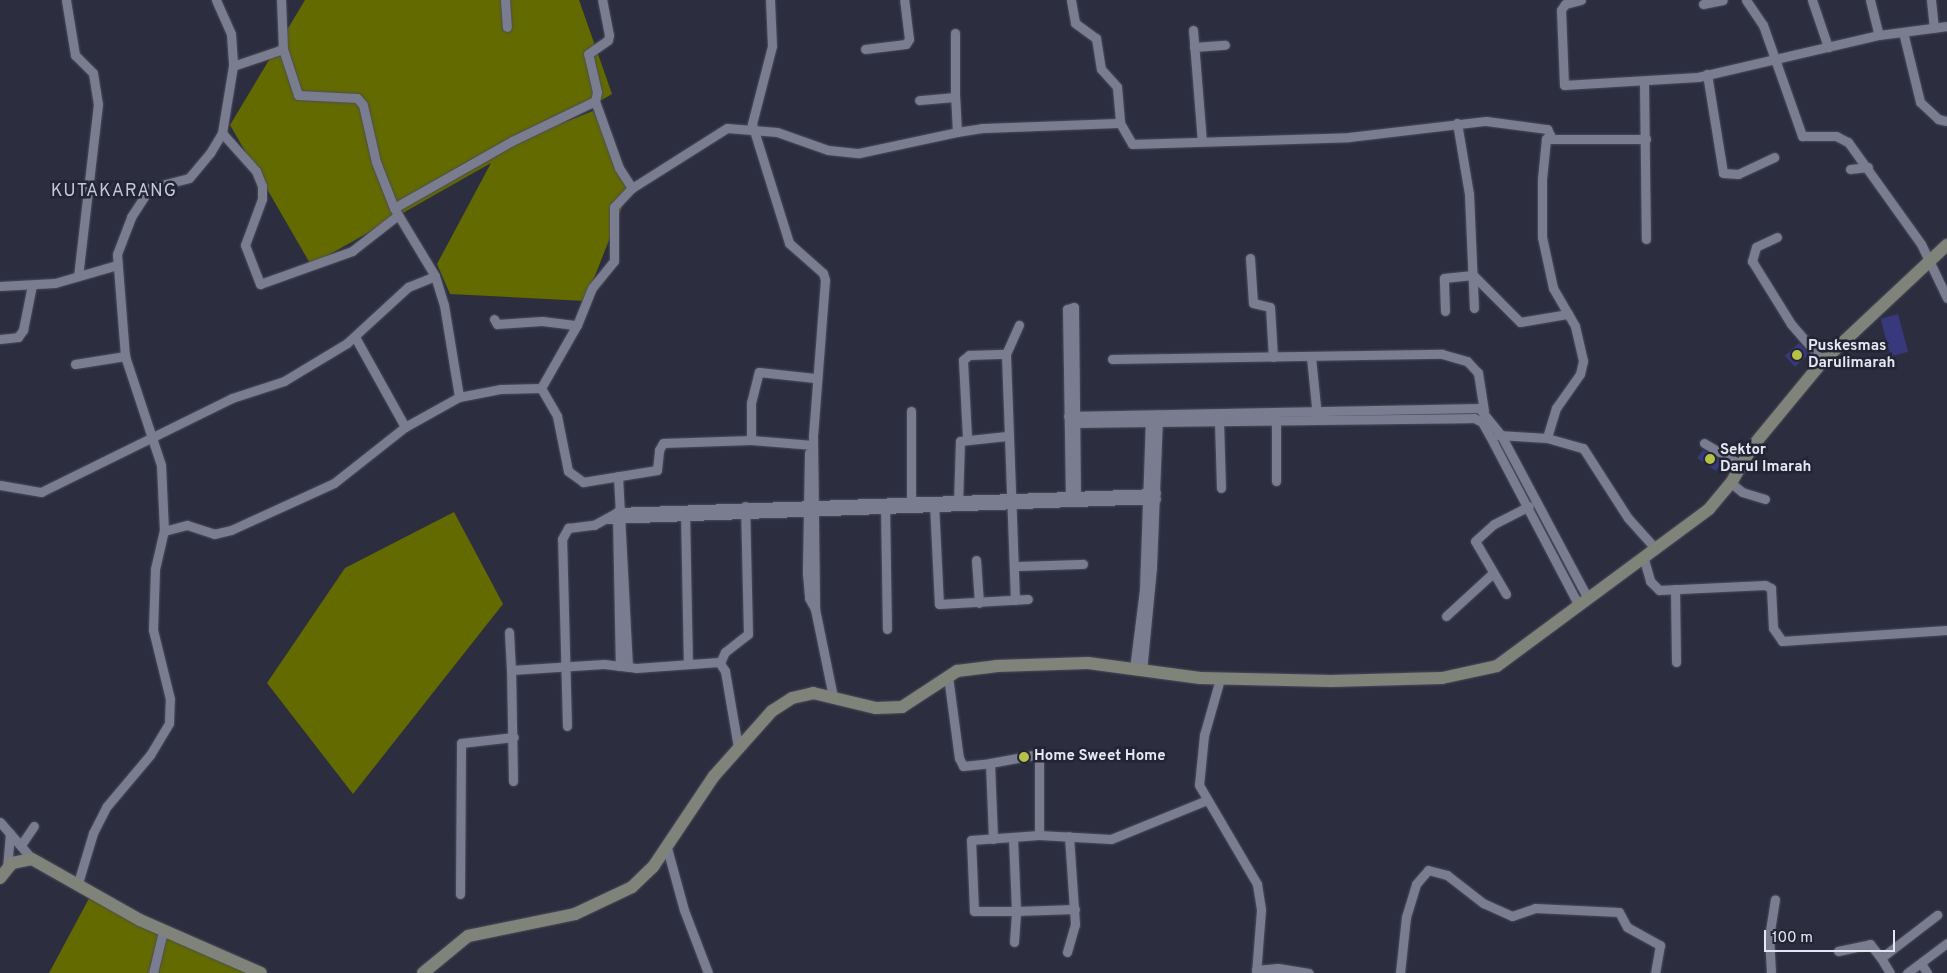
<!DOCTYPE html>
<html>
<head>
<meta charset="utf-8">
<style>
  body { margin:0 }
  #map { position:relative; width:1947px; height:973px; overflow:hidden; background:#2c2e3f; font-family:Overpass,sans-serif }
  div>[style] { position:absolute }
  [style*='--x'] { left:calc(var(--x)*1px); top:calc(var(--y)*1px); width:calc(var(--w)*1px); rotate:calc(var(--a)*1deg) }
  .forest>* { inset:0; background:#636a00 }
  .building>* { inset:0; background:#38387c; transform-origin:0 0 }
  .roads { filter:drop-shadow(0 0 1px #4b4c5a) drop-shadow(0 0 1px #4b4c5a) }
  .street>* { height:9px; margin:-4.5px; padding:0 4.5px; transform-origin:4.5px; border-radius:4.5px; background:#7a7c90 }
  .secondary>* { height:12px; margin:-6px; padding:0 6px; transform-origin:6px; border-radius:6px; background:#7f8379 }
  .dots>* { width:14px; height:14px; translate:-50% -50%; box-sizing:border-box; border:2px solid #232434; border-radius:50% }
  span { translate:-50% -50%; white-space:nowrap; text-align:center; line-height:1.15; -webkit-text-stroke:5px #232434; paint-order:stroke }
  .poi-label { font-size:15px; color:#e5e7f2; font-weight:700 }
  .left { translate:0 -50%; text-align:left }
  .quarter-label { font-size:18px; color:#c4c7dc; letter-spacing:1px }
  .scale { position:absolute; left:1764px; top:930px; width:131px; height:22px; box-sizing:border-box; border:2px solid #e5e7f2; border-top:0; padding-left:6px; font-size:15px; line-height:18px; white-space:nowrap; color:#e5e7f2; -webkit-text-stroke:4px #232434; paint-order:stroke }
</style>
</head>
<body>
<div id="map">
  <div class="forest">
    <i style="clip-path:polygon(305px 0,579px 0,612px 94px,560px 124px,593px 111px,630px 187px,585px 301px,450px 294px,437px 264px,491px 163px,311px 265px,230px 125px)"></i>
    <i style="clip-path:polygon(454px 512px,503px 604px,353px 794px,267px 683px,345px 568px)"></i>
    <i style="clip-path:polygon(93px 891px,260px 973px,49px 973px)"></i>
  </div>
  <div class="building">
    <i style="left:1898px;top:314px;width:39px;height:18px;rotate:75deg"></i>
    <i style="left:1799px;top:343px;width:15px;height:19px;rotate:48deg"></i>
    <i style="clip-path:polygon(1703px 450px,1722px 461px,1716px 471px,1697px 458px)"></i>
  </div>
  <div class="roads">
    <div class="street">
      <i style="--x:66;--y:0;--w:56;--a:80.7"></i>
      <i style="--x:75;--y:55;--w:25;--a:45"></i>
      <i style="--x:93;--y:73;--w:31;--a:81"></i>
      <i style="--x:98;--y:104;--w:173;--a:96.6"></i>
      <i style="--x:216;--y:0;--w:37;--a:66"></i>
      <i style="--x:231;--y:34;--w:32;--a:86"></i>
      <i style="--x:505;--y:0;--w:27;--a:86"></i>
      <i style="--x:770;--y:0;--w:46;--a:87.5"></i>
      <i style="--x:772;--y:46;--w:81;--a:104.4"></i>
      <i style="--x:752;--y:124;--w:125;--a:72.7"></i>
      <i style="--x:789;--y:243;--w:45;--a:41.4"></i>
      <i style="--x:823;--y:273;--w:7;--a:74"></i>
      <i style="--x:825;--y:280;--w:155;--a:94.4"></i>
      <i style="--x:813;--y:435;--w:174;--a:89.3"></i>
      <i style="--x:815;--y:609;--w:90;--a:78.4"></i>
      <i style="--x:1071;--y:0;--w:23;--a:80"></i>
      <i style="--x:1075;--y:23;--w:26;--a:36"></i>
      <i style="--x:1096;--y:38;--w:31;--a:81"></i>
      <i style="--x:1101;--y:69;--w:24;--a:48"></i>
      <i style="--x:1117;--y:87;--w:36;--a:85"></i>
      <i style="--x:1120;--y:123;--w:24;--a:60"></i>
      <i style="--x:1132;--y:144;--w:217;--a:-1.8"></i>
      <i style="--x:1349;--y:137;--w:138;--a:-6.7"></i>
      <i style="--x:1486;--y:121;--w:62;--a:7.5"></i>
      <i style="--x:1547;--y:129;--w:7;--a:63"></i>
      <i style="--x:1550;--y:135;--w:6;--a:135"></i>
      <i style="--x:1546;--y:139;--w:40;--a:95.7"></i>
      <i style="--x:1542;--y:179;--w:58;--a:90"></i>
      <i style="--x:1542;--y:237;--w:52;--a:77.8"></i>
      <i style="--x:1553;--y:288;--w:44;--a:59.9"></i>
      <i style="--x:1575;--y:326;--w:36;--a:77"></i>
      <i style="--x:1583;--y:361;--w:13;--a:103"></i>
      <i style="--x:1580;--y:374;--w:42;--a:125.2"></i>
      <i style="--x:1556;--y:408;--w:31;--a:107"></i>
      <i style="--x:1581;--y:0;--w:16;--a:166"></i>
      <i style="--x:1565;--y:4;--w:7;--a:124"></i>
      <i style="--x:1561;--y:10;--w:75;--a:87.7"></i>
      <i style="--x:1564;--y:85;--w:134;--a:-3.4"></i>
      <i style="--x:1698;--y:77;--w:186;--a:-13.1"></i>
      <i style="--x:1879;--y:35;--w:69;--a:-7.5"></i>
      <i style="--x:1746;--y:0;--w:30;--a:56"></i>
      <i style="--x:1763;--y:25;--w:118;--a:70.6"></i>
      <i style="--x:1802;--y:136;--w:34;--a:0"></i>
      <i style="--x:1836;--y:136;--w:13;--a:27"></i>
      <i style="--x:1848;--y:142;--w:125;--a:54.4"></i>
      <i style="--x:1921;--y:244;--w:60;--a:64.3"></i>
      <i style="--x:1812;--y:0;--w:50;--a:71.2"></i>
      <i style="--x:1870;--y:0;--w:36;--a:76"></i>
      <i style="--x:1931;--y:0;--w:28;--a:84"></i>
      <i style="--x:1703;--y:4;--w:20;--a:-11"></i>
      <i style="--x:1193;--y:30;--w:111;--a:85.4"></i>
      <i style="--x:1903;--y:32;--w:72;--a:76.3"></i>
      <i style="--x:1920;--y:102;--w:25;--a:43"></i>
      <i style="--x:1938;--y:119;--w:9;--a:13"></i>
      <i style="--x:1194;--y:47;--w:31;--a:-4"></i>
      <i style="--x:283;--y:49;--w:48;--a:71.9"></i>
      <i style="--x:298;--y:95;--w:59;--a:2.9"></i>
      <i style="--x:357;--y:98;--w:9;--a:49"></i>
      <i style="--x:363;--y:105;--w:58;--a:77.2"></i>
      <i style="--x:376;--y:162;--w:49;--a:68.6"></i>
      <i style="--x:394;--y:208;--w:79;--a:58.9"></i>
      <i style="--x:435;--y:276;--w:30;--a:73"></i>
      <i style="--x:444;--y:305;--w:93;--a:80.7"></i>
      <i style="--x:865;--y:49;--w:41;--a:-7"></i>
      <i style="--x:906;--y:44;--w:6;--a:-59"></i>
      <i style="--x:909;--y:39;--w:39;--a:-97"></i>
      <i style="--x:1707;--y:74;--w:100;--a:80.8"></i>
      <i style="--x:1723;--y:173;--w:15;--a:4"></i>
      <i style="--x:1738;--y:174;--w:40;--a:-25"></i>
      <i style="--x:1644;--y:82;--w:157;--a:89.3"></i>
      <i style="--x:955;--y:97;--w:64;--a:-90"></i>
      <i style="--x:595;--y:101;--w:71;--a:70.3"></i>
      <i style="--x:619;--y:168;--w:24;--a:57"></i>
      <i style="--x:632;--y:188;--w:112;--a:-32.3"></i>
      <i style="--x:727;--y:128;--w:50;--a:4.6"></i>
      <i style="--x:777;--y:132;--w:54;--a:19.4"></i>
      <i style="--x:828;--y:150;--w:31;--a:6"></i>
      <i style="--x:859;--y:153;--w:100;--a:-12.1"></i>
      <i style="--x:957;--y:132;--w:35;--a:-93"></i>
      <i style="--x:955;--y:97;--w:36;--a:175"></i>
      <i style="--x:1457;--y:123;--w:72;--a:80.4"></i>
      <i style="--x:1469;--y:194;--w:114;--a:87.5"></i>
      <i style="--x:957;--y:132;--w:25;--a:-9"></i>
      <i style="--x:982;--y:128;--w:138;--a:-2.1"></i>
      <i style="--x:222;--y:133;--w:51;--a:48.2"></i>
      <i style="--x:256;--y:171;--w:16;--a:68"></i>
      <i style="--x:262;--y:186;--w:13;--a:90"></i>
      <i style="--x:262;--y:199;--w:49;--a:110.3"></i>
      <i style="--x:245;--y:245;--w:42;--a:69"></i>
      <i style="--x:260;--y:284;--w:98;--a:-19.7"></i>
      <i style="--x:352;--y:251;--w:58;--a:-38"></i>
      <i style="--x:1546;--y:139;--w:100;--a:0"></i>
      <i style="--x:1850;--y:169;--w:18;--a:-6"></i>
      <i style="--x:394;--y:208;--w:136;--a:-29.6"></i>
      <i style="--x:512;--y:141;--w:92;--a:-25.7"></i>
      <i style="--x:595;--y:101;--w:9;--a:-77"></i>
      <i style="--x:597;--y:92;--w:39;--a:-103"></i>
      <i style="--x:588;--y:54;--w:24;--a:-35"></i>
      <i style="--x:608;--y:40;--w:5;--a:-79"></i>
      <i style="--x:609;--y:35;--w:36;--a:-101"></i>
      <i style="--x:1777;--y:237;--w:23;--a:155"></i>
      <i style="--x:1756;--y:247;--w:15;--a:106"></i>
      <i style="--x:1752;--y:261;--w:74;--a:58.2"></i>
      <i style="--x:1791;--y:324;--w:49;--a:49.1"></i>
      <i style="--x:1250;--y:258;--w:45;--a:86.2"></i>
      <i style="--x:1253;--y:303;--w:17;--a:13"></i>
      <i style="--x:1270;--y:307;--w:50;--a:86.6"></i>
      <i style="--x:0;--y:286;--w:55;--a:-3.1"></i>
      <i style="--x:55;--y:283;--w:65;--a:-16.2"></i>
      <i style="--x:1445;--y:311;--w:33;--a:-92"></i>
      <i style="--x:1444;--y:278;--w:29;--a:-6"></i>
      <i style="--x:1473;--y:275;--w:66;--a:45"></i>
      <i style="--x:1520;--y:322;--w:49;--a:-9.5"></i>
      <i style="--x:494;--y:319;--w:6;--a:59"></i>
      <i style="--x:497;--y:324;--w:45;--a:-3.8"></i>
      <i style="--x:542;--y:321;--w:35;--a:7"></i>
      <i style="--x:355;--y:337;--w:103;--a:60.9"></i>
      <i style="--x:0;--y:339;--w:18;--a:-6"></i>
      <i style="--x:18;--y:337;--w:9;--a:-54"></i>
      <i style="--x:23;--y:330;--w:46;--a:-78.7"></i>
      <i style="--x:1311;--y:357;--w:59;--a:84.2"></i>
      <i style="--x:1112;--y:359;--w:330;--a:-0.9"></i>
      <i style="--x:1442;--y:354;--w:26;--a:16"></i>
      <i style="--x:1467;--y:361;--w:16;--a:47"></i>
      <i style="--x:1478;--y:373;--w:38;--a:81"></i>
      <i style="--x:75;--y:364;--w:51;--a:-9.1"></i>
      <i style="--x:541;--y:388;--w:73;--a:-60.3"></i>
      <i style="--x:577;--y:325;--w:40;--a:-68"></i>
      <i style="--x:592;--y:288;--w:35;--a:-51"></i>
      <i style="--x:614;--y:261;--w:54;--a:-90"></i>
      <i style="--x:614;--y:207;--w:26;--a:-47"></i>
      <i style="--x:911;--y:411;--w:94;--a:90"></i>
      <i style="--x:1068;--y:416;--w:411;--a:-1.1"></i>
      <i style="--x:1479;--y:408;--w:35;--a:51"></i>
      <i style="--x:1501;--y:435;--w:183;--a:62"></i>
      <i style="--x:1276;--y:420;--w:61;--a:90"></i>
      <i style="--x:1219;--y:421;--w:67;--a:88.3"></i>
      <i style="--x:1069;--y:423;--w:405;--a:-0.7"></i>
      <i style="--x:1474;--y:418;--w:9;--a:27"></i>
      <i style="--x:1482;--y:422;--w:25;--a:61"></i>
      <i style="--x:1494;--y:444;--w:181;--a:62.3"></i>
      <i style="--x:1498;--y:435;--w:49;--a:3.5"></i>
      <i style="--x:1547;--y:438;--w:37;--a:16"></i>
      <i style="--x:1583;--y:448;--w:83;--a:57.3"></i>
      <i style="--x:1628;--y:518;--w:39;--a:48"></i>
      <i style="--x:967;--y:437;--w:77;--a:-93"></i>
      <i style="--x:963;--y:360;--w:8;--a:-40"></i>
      <i style="--x:969;--y:355;--w:37;--a:-2"></i>
      <i style="--x:751;--y:440;--w:37;--a:-90"></i>
      <i style="--x:751;--y:403;--w:32;--a:-76"></i>
      <i style="--x:759;--y:372;--w:56;--a:6.1"></i>
      <i style="--x:1704;--y:443;--w:43;--a:30.7"></i>
      <i style="--x:812;--y:456;--w:4;--a:-135"></i>
      <i style="--x:809;--y:453;--w:120;--a:91"></i>
      <i style="--x:807;--y:573;--w:25;--a:85"></i>
      <i style="--x:809;--y:598;--w:13;--a:61"></i>
      <i style="--x:618;--y:476;--w:191;--a:87"></i>
      <i style="--x:1731;--y:483;--w:14;--a:39"></i>
      <i style="--x:1742;--y:492;--w:24;--a:17"></i>
      <i style="--x:0;--y:485;--w:42;--a:9.7"></i>
      <i style="--x:41;--y:492;--w:213;--a:-26.2"></i>
      <i style="--x:232;--y:398;--w:55;--a:-18.1"></i>
      <i style="--x:284;--y:381;--w:74;--a:-31.1"></i>
      <i style="--x:347;--y:343;--w:83;--a:-42.6"></i>
      <i style="--x:408;--y:287;--w:29;--a:-22"></i>
      <i style="--x:1070;--y:499;--w:190;--a:-90.9"></i>
      <i style="--x:1067;--y:309;--w:7;--a:-16"></i>
      <i style="--x:1074;--y:307;--w:191;--a:89.4"></i>
      <i style="--x:934;--y:503;--w:101;--a:87.2"></i>
      <i style="--x:939;--y:604;--w:89;--a:-3.2"></i>
      <i style="--x:885;--y:504;--w:125;--a:89.1"></i>
      <i style="--x:958;--y:504;--w:63;--a:-88.2"></i>
      <i style="--x:960;--y:441;--w:47;--a:-6.1"></i>
      <i style="--x:685;--y:511;--w:151;--a:88.9"></i>
      <i style="--x:617;--y:516;--w:150;--a:88.9"></i>
      <i style="--x:608;--y:519;--w:548;--a:-2.09"></i>
      <i style="--x:164;--y:531;--w:66;--a:-92.6"></i>
      <i style="--x:161;--y:465;--w:115;--a:-108.3"></i>
      <i style="--x:125;--y:356;--w:102;--a:-94.5"></i>
      <i style="--x:117;--y:254;--w:40;--a:-69"></i>
      <i style="--x:131;--y:217;--w:35;--a:-57"></i>
      <i style="--x:150;--y:188;--w:40;--a:-14.4"></i>
      <i style="--x:189;--y:178;--w:33;--a:-50"></i>
      <i style="--x:210;--y:153;--w:23;--a:-59"></i>
      <i style="--x:222;--y:133;--w:68;--a:-80.7"></i>
      <i style="--x:233;--y:66;--w:53;--a:-18.8"></i>
      <i style="--x:283;--y:49;--w:49;--a:-92.3"></i>
      <i style="--x:1643;--y:556;--w:26;--a:74"></i>
      <i style="--x:1650;--y:581;--w:13;--a:45"></i>
      <i style="--x:1659;--y:590;--w:106;--a:-2.7"></i>
      <i style="--x:1765;--y:585;--w:7;--a:27"></i>
      <i style="--x:1771;--y:588;--w:40;--a:87.1"></i>
      <i style="--x:1773;--y:628;--w:16;--a:55"></i>
      <i style="--x:1782;--y:641;--w:165;--a:-3.8"></i>
      <i style="--x:976;--y:560;--w:43;--a:86"></i>
      <i style="--x:1015;--y:566;--w:68;--a:-1.7"></i>
      <i style="--x:1675;--y:589;--w:73;--a:89.2"></i>
      <i style="--x:1506;--y:594;--w:61;--a:-120.3"></i>
      <i style="--x:1475;--y:541;--w:25;--a:-42"></i>
      <i style="--x:1494;--y:524;--w:39;--a:-27"></i>
      <i style="--x:1015;--y:600;--w:246;--a:-92.1"></i>
      <i style="--x:1006;--y:354;--w:32;--a:-66"></i>
      <i style="--x:1446;--y:616;--w:62;--a:-42.4"></i>
      <i style="--x:509;--y:632;--w:38;--a:87"></i>
      <i style="--x:720;--y:663;--w:12;--a:-66"></i>
      <i style="--x:725;--y:652;--w:29;--a:-38"></i>
      <i style="--x:748;--y:634;--w:128;--a:-91.3"></i>
      <i style="--x:1134;--y:669;--w:80;--a:-82.8"></i>
      <i style="--x:1144;--y:590;--w:172;--a:-88"></i>
      <i style="--x:1142;--y:671;--w:104;--a:-84.5"></i>
      <i style="--x:1152;--y:567;--w:150;--a:-87.7"></i>
      <i style="--x:948;--y:676;--w:83;--a:82.4"></i>
      <i style="--x:959;--y:758;--w:9;--a:63"></i>
      <i style="--x:963;--y:766;--w:27;--a:-6"></i>
      <i style="--x:990;--y:763;--w:76;--a:87.7"></i>
      <i style="--x:1220;--y:679;--w:58;--a:105.9"></i>
      <i style="--x:1204;--y:735;--w:50;--a:95.7"></i>
      <i style="--x:1199;--y:785;--w:115;--a:59.6"></i>
      <i style="--x:1257;--y:884;--w:26;--a:81"></i>
      <i style="--x:1261;--y:910;--w:63;--a:94.5"></i>
      <i style="--x:567;--y:726;--w:187;--a:-91.5"></i>
      <i style="--x:562;--y:539;--w:13;--a:-61"></i>
      <i style="--x:568;--y:528;--w:26;--a:-7"></i>
      <i style="--x:594;--y:525;--w:26;--a:-29"></i>
      <i style="--x:617;--y:512;--w:539;--a:-2.02"></i>
      <i style="--x:990;--y:763;--w:50;--a:-10.4"></i>
      <i style="--x:1039;--y:754;--w:81;--a:90"></i>
      <i style="--x:513;--y:781;--w:111;--a:-91"></i>
      <i style="--x:511;--y:670;--w:93;--a:-3.7"></i>
      <i style="--x:604;--y:664;--w:32;--a:7"></i>
      <i style="--x:636;--y:668;--w:83;--a:-4.1"></i>
      <i style="--x:719;--y:662;--w:11;--a:56"></i>
      <i style="--x:725;--y:671;--w:77;--a:80.3"></i>
      <i style="--x:0;--y:822;--w:49;--a:49.1"></i>
      <i style="--x:1013;--y:838;--w:73;--a:87.6"></i>
      <i style="--x:1016;--y:911;--w:42;--a:180"></i>
      <i style="--x:974;--y:911;--w:71;--a:-92.4"></i>
      <i style="--x:971;--y:840;--w:68;--a:-4.2"></i>
      <i style="--x:1039;--y:835;--w:72;--a:3.2"></i>
      <i style="--x:1111;--y:839;--w:104;--a:-22.1"></i>
      <i style="--x:21;--y:845;--w:23;--a:-56"></i>
      <i style="--x:667;--y:848;--w:64;--a:74.7"></i>
      <i style="--x:684;--y:910;--w:67;--a:69.1"></i>
      <i style="--x:7;--y:868;--w:35;--a:-85"></i>
      <i style="--x:78;--y:883;--w:52;--a:-73.3"></i>
      <i style="--x:93;--y:833;--w:30;--a:-63"></i>
      <i style="--x:107;--y:806;--w:67;--a:-49.9"></i>
      <i style="--x:150;--y:755;--w:37;--a:-59"></i>
      <i style="--x:169;--y:723;--w:24;--a:-88"></i>
      <i style="--x:170;--y:699;--w:71;--a:-103.8"></i>
      <i style="--x:153;--y:630;--w:61;--a:-88.1"></i>
      <i style="--x:155;--y:569;--w:39;--a:-77"></i>
      <i style="--x:164;--y:531;--w:24;--a:-15"></i>
      <i style="--x:187;--y:525;--w:28;--a:18"></i>
      <i style="--x:214;--y:534;--w:17;--a:-13"></i>
      <i style="--x:231;--y:530;--w:113;--a:-24.5"></i>
      <i style="--x:334;--y:483;--w:90;--a:-38.3"></i>
      <i style="--x:405;--y:427;--w:62;--a:-29.1"></i>
      <i style="--x:459;--y:397;--w:43;--a:-10.8"></i>
      <i style="--x:501;--y:389;--w:40;--a:-1.4"></i>
      <i style="--x:541;--y:388;--w:32;--a:60"></i>
      <i style="--x:557;--y:416;--w:56;--a:78.7"></i>
      <i style="--x:568;--y:471;--w:19;--a:36"></i>
      <i style="--x:583;--y:482;--w:75;--a:-9.2"></i>
      <i style="--x:657;--y:470;--w:20;--a:-84"></i>
      <i style="--x:659;--y:450;--w:8;--a:-60"></i>
      <i style="--x:663;--y:443;--w:88;--a:-2"></i>
      <i style="--x:751;--y:440;--w:62;--a:4.6"></i>
      <i style="--x:460;--y:894;--w:151;--a:-89.6"></i>
      <i style="--x:461;--y:743;--w:53;--a:-6.5"></i>
      <i style="--x:1014;--y:942;--w:31;--a:-86"></i>
      <i style="--x:1016;--y:911;--w:59;--a:-1.9"></i>
      <i style="--x:1838;--y:951;--w:33;--a:-12"></i>
      <i style="--x:1870;--y:944;--w:18;--a:52"></i>
      <i style="--x:1881;--y:958;--w:71;--a:-37.5"></i>
      <i style="--x:1067;--y:952;--w:29;--a:-74"></i>
      <i style="--x:1075;--y:924;--w:88;--a:-93.9"></i>
      <i style="--x:1881;--y:958;--w:17;--a:59"></i>
      <i style="--x:1921;--y:963;--w:12;--a:59"></i>
      <i style="--x:1256;--y:970;--w:22;--a:-5"></i>
      <i style="--x:1278;--y:968;--w:31;--a:9"></i>
      <i style="--x:153;--y:973;--w:43;--a:-76.6"></i>
      <i style="--x:1400;--y:973;--w:56;--a:-83.9"></i>
      <i style="--x:1406;--y:917;--w:34;--a:-73"></i>
      <i style="--x:1416;--y:884;--w:18;--a:-49"></i>
      <i style="--x:1428;--y:870;--w:20;--a:15"></i>
      <i style="--x:1447;--y:875;--w:46;--a:37.9"></i>
      <i style="--x:1483;--y:903;--w:32;--a:24"></i>
      <i style="--x:1512;--y:916;--w:24;--a:-19"></i>
      <i style="--x:1535;--y:908;--w:84;--a:2.7"></i>
      <i style="--x:1619;--y:912;--w:17;--a:62"></i>
      <i style="--x:1627;--y:927;--w:38;--a:29"></i>
      <i style="--x:1660;--y:945;--w:28;--a:100"></i>
      <i style="--x:1771;--y:973;--w:36;--a:-93"></i>
      <i style="--x:1769;--y:937;--w:38;--a:-81"></i>
      <i style="--x:1907;--y:973;--w:50;--a:-36.9"></i>
    </div>
    <div class="secondary">
      <i style="--x:0;--y:878;--w:19;--a:-51"></i>
      <i style="--x:12;--y:863;--w:20;--a:-11"></i>
      <i style="--x:32;--y:859;--w:124;--a:29.5"></i>
      <i style="--x:140;--y:920;--w:132;--a:23.7"></i>
      <i style="--x:423;--y:973;--w:58;--a:-39.4"></i>
      <i style="--x:468;--y:936;--w:109;--a:-11.6"></i>
      <i style="--x:575;--y:914;--w:63;--a:-25.3"></i>
      <i style="--x:632;--y:887;--w:29;--a:-44"></i>
      <i style="--x:653;--y:867;--w:110;--a:-56.2"></i>
      <i style="--x:714;--y:776;--w:87;--a:-48.3"></i>
      <i style="--x:772;--y:711;--w:24;--a:-33"></i>
      <i style="--x:792;--y:698;--w:22;--a:-13"></i>
      <i style="--x:813;--y:693;--w:65;--a:13.4"></i>
      <i style="--x:876;--y:708;--w:26;--a:-2"></i>
      <i style="--x:902;--y:707;--w:66;--a:-33.2"></i>
      <i style="--x:957;--y:671;--w:39;--a:-7"></i>
      <i style="--x:996;--y:666;--w:92;--a:-1.9"></i>
      <i style="--x:1088;--y:663;--w:113;--a:7.6"></i>
      <i style="--x:1200;--y:678;--w:131;--a:1.3"></i>
      <i style="--x:1331;--y:681;--w:111;--a:-1.5"></i>
      <i style="--x:1442;--y:678;--w:56;--a:-12.3"></i>
      <i style="--x:1497;--y:666;--w:264;--a:-36.5"></i>
      <i style="--x:1709;--y:509;--w:34;--a:-50"></i>
      <i style="--x:1731;--y:483;--w:42;--a:-59.7"></i>
      <i style="--x:1752;--y:447;--w:112;--a:-50.5"></i>
      <i style="--x:1823;--y:361;--w:170;--a:-43.1"></i>
    </div>
  </div>
  <div class="dots">
    <i style="left:1797px;top:355px;background:#b6c148"></i>
    <i style="left:1710px;top:459px;background:#b6c148"></i>
    <i style="left:1024px;top:757px;background:#b6c148"></i>
  </div>
  <div class="poi-label">
    <span class="left" style="left:1808px;top:355px">Puskesmas<br>Darulimarah</span>
    <span class="left" style="left:1720px;top:459px">Sektor<br>Darul Imarah</span>
    <span class="left" style="left:1034px;top:757px">Home Sweet Home</span>
  </div>
  <div class="quarter-label">
    <span style="left:114px;top:192px">KUTAKARANG</span>
  </div>
  <div class="scale">100 m</div>
</div>
</body>
</html>
